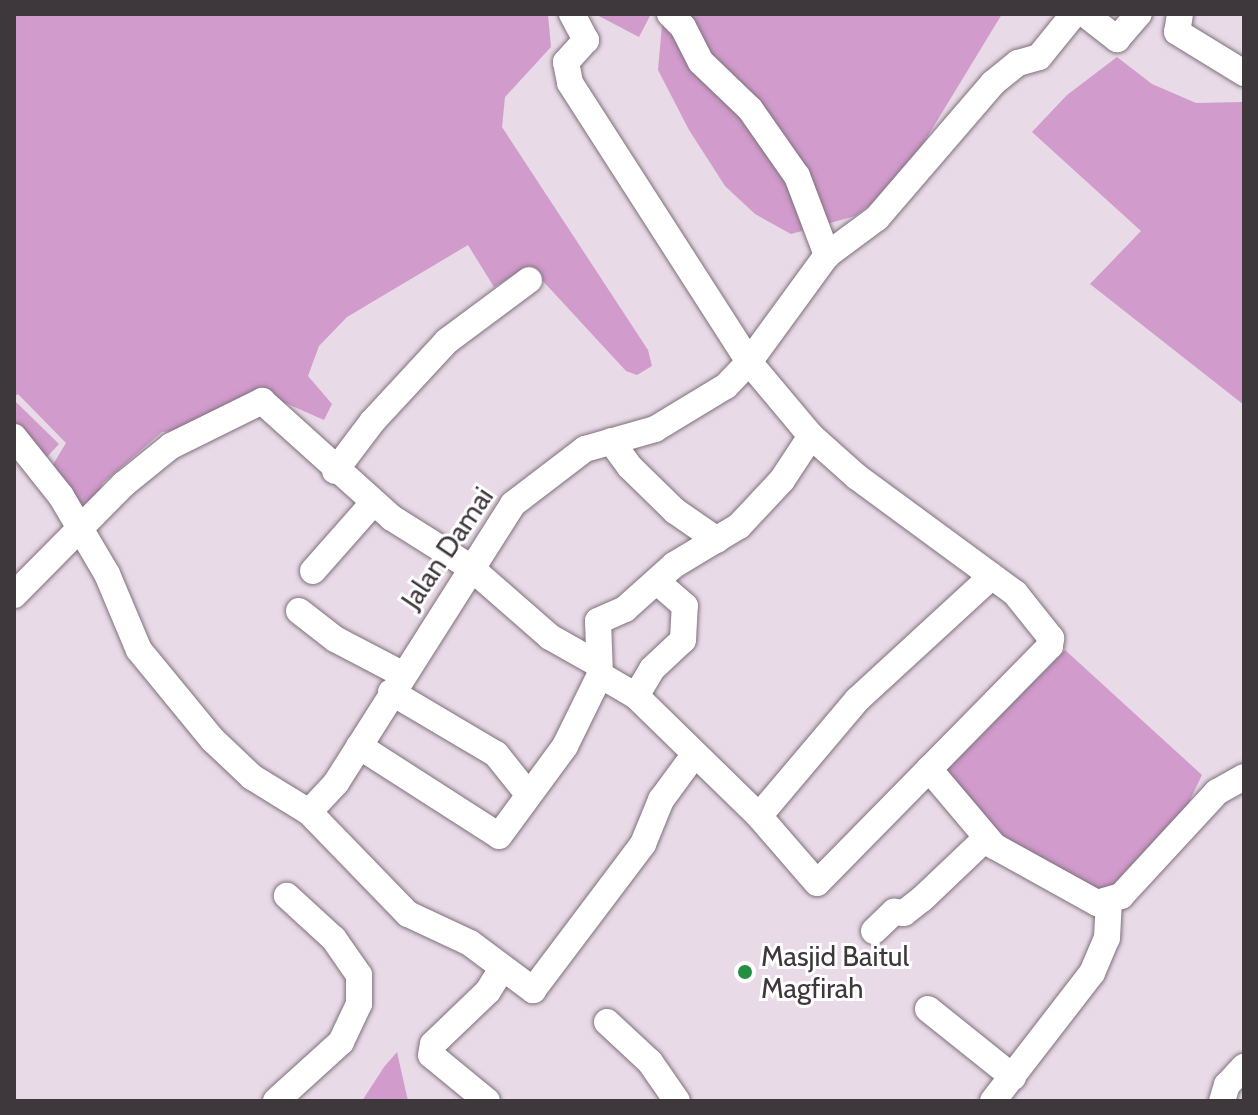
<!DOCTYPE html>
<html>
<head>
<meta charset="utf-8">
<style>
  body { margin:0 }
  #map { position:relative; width:1258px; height:1115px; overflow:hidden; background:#e9dae7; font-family:Cabin,sans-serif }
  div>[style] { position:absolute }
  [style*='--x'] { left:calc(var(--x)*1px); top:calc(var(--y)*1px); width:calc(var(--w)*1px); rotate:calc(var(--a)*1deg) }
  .green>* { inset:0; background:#d19bcc }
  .roads { filter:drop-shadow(0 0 2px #7e707c) drop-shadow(0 0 2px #7e707c) }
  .minor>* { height:26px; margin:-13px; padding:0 13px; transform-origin:13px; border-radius:13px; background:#fff }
  .dots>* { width:22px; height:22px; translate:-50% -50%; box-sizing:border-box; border:4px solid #fff; border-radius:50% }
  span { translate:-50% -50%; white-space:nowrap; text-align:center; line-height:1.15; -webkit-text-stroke:6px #fff; paint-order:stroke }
  .street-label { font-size:28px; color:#3e383d }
  .poi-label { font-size:28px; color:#3e383d }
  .left { translate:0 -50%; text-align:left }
  .frame { position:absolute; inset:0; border:16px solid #3e383d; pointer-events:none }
</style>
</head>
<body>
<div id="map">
  <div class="green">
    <i style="clip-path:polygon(14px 14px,548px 14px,551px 47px,505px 97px,502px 127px,648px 350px,652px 366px,637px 375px,626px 371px,529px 266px,494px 287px,468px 245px,347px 317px,319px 346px,308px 376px,332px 404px,324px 420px,274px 398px,195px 429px,162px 432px,103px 483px,87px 516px,52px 466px,66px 443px,18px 394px,14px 397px)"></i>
    <i style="clip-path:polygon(595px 14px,651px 14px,639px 37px)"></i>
    <i style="clip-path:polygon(663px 14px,1002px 14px,898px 185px,855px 216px,791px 234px,755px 214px,725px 186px,689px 130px,658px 70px)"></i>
    <i style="clip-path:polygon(1117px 57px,1152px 84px,1196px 103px,1244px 102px,1244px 405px,1090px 284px,1141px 231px,1032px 132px,1067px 95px)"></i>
    <i style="clip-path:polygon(16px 402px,59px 444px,46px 458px,14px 427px)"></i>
    <i style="clip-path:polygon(1065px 650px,1202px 775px,1178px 825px,1106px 907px,1010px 852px,945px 772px)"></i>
    <i style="clip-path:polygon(397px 1052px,408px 1101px,362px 1101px,384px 1067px)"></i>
  </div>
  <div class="roads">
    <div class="minor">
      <i style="--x:572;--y:14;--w:30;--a:62"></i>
      <i style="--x:586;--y:40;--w:30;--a:132"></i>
      <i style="--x:566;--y:62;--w:21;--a:79"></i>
      <i style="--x:570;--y:83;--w:331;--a:57.3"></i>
      <i style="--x:749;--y:362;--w:132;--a:-53.9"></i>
      <i style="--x:827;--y:255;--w:62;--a:-36.5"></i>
      <i style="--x:877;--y:218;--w:178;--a:-49.3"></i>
      <i style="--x:993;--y:83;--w:32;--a:-39"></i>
      <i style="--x:1018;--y:63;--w:22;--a:-16"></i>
      <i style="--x:1039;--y:57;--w:55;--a:-50.9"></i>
      <i style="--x:670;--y:14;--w:18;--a:45"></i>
      <i style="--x:683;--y:27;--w:39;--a:63"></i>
      <i style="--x:701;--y:62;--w:68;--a:43.8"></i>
      <i style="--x:750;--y:109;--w:82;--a:55"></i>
      <i style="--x:797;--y:176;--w:85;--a:69.2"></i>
      <i style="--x:1085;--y:14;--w:41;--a:38"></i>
      <i style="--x:1117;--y:39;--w:33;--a:-49"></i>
      <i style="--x:1180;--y:14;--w:18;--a:99"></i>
      <i style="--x:1177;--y:32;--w:79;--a:31.5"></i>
      <i style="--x:14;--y:437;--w:75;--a:51.5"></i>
      <i style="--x:61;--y:496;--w:91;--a:59.5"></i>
      <i style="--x:107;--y:574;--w:82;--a:67.2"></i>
      <i style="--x:139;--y:650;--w:117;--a:50.6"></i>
      <i style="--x:213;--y:740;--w:54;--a:43.5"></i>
      <i style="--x:252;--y:777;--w:67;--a:31.6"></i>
      <i style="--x:309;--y:812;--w:142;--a:45.9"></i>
      <i style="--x:408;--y:914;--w:68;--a:25.1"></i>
      <i style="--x:470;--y:943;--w:79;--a:36.7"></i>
      <i style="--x:533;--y:990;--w:183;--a:-53"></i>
      <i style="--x:643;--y:844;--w:48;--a:-67.8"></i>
      <i style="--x:661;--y:800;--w:56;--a:-53.7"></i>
      <i style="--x:611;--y:441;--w:32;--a:54"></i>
      <i style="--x:630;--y:467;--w:63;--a:44.4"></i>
      <i style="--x:675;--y:511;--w:51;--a:34.6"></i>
      <i style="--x:335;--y:471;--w:61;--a:-52.9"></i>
      <i style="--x:372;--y:422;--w:110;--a:-47.2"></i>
      <i style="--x:447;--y:341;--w:102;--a:-36.6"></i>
      <i style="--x:313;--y:571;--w:91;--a:-48.6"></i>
      <i style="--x:14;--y:595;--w:156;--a:-45.3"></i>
      <i style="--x:124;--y:484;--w:60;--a:-39"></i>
      <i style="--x:171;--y:446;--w:102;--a:-26.3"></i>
      <i style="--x:262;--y:401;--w:175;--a:42"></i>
      <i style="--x:392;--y:518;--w:92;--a:32.1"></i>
      <i style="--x:470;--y:567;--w:106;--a:41.2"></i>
      <i style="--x:550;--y:637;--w:55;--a:29.4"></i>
      <i style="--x:299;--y:611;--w:46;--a:37.9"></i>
      <i style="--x:335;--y:639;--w:76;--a:27.6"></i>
      <i style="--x:600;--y:675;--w:54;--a:-92.1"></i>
      <i style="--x:598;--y:621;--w:30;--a:-24"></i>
      <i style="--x:625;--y:609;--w:66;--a:-41.9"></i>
      <i style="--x:674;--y:565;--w:76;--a:-31"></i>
      <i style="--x:739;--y:526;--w:63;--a:-46.9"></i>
      <i style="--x:782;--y:480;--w:53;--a:-56.6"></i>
      <i style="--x:391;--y:692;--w:122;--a:30.6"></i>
      <i style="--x:496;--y:754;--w:51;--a:51.3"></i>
      <i style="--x:636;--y:696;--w:31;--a:-59"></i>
      <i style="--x:652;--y:669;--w:42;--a:-43.1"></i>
      <i style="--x:683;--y:640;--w:34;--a:-87"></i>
      <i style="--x:685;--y:606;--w:37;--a:-139"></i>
      <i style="--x:359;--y:746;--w:166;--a:32.7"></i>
      <i style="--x:499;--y:836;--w:112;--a:-53.7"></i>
      <i style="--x:565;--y:746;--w:79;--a:-63.8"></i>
      <i style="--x:929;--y:769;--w:101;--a:49.8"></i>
      <i style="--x:994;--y:846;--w:118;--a:29"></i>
      <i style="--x:1097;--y:903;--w:25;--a:-16"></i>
      <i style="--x:1121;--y:896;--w:142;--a:-47.3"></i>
      <i style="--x:1217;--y:792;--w:31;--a:-29"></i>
      <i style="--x:309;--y:812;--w:40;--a:-47"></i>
      <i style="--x:336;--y:783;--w:330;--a:-57.6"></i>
      <i style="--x:513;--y:504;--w:91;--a:-37.4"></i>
      <i style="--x:585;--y:449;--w:73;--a:-15.9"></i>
      <i style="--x:655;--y:429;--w:83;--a:-31.2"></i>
      <i style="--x:726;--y:386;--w:33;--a:-46"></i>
      <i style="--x:749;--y:362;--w:97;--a:50"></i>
      <i style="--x:811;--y:436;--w:62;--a:41.7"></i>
      <i style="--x:857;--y:477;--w:196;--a:36.3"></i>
      <i style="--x:1015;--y:593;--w:58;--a:51.3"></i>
      <i style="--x:1051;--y:638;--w:8;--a:97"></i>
      <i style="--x:1050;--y:646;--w:332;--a:134.5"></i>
      <i style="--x:817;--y:883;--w:89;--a:-130.9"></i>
      <i style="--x:759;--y:816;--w:172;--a:-135.7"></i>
      <i style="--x:636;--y:696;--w:42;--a:-149.7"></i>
      <i style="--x:759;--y:816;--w:152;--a:-49.8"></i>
      <i style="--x:857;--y:700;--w:183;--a:-42.6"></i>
      <i style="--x:874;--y:931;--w:28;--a:-44"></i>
      <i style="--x:894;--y:912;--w:10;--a:6"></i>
      <i style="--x:904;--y:913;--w:23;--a:-38"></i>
      <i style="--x:922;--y:899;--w:88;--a:-43.6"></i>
      <i style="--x:928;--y:1009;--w:109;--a:38.7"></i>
      <i style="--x:607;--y:1022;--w:59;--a:42.9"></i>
      <i style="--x:650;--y:1062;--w:47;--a:55.3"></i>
      <i style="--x:276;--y:1101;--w:88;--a:-42.2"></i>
      <i style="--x:341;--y:1042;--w:42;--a:-64.7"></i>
      <i style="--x:359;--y:1004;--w:29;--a:-90"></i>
      <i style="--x:359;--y:975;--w:44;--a:-124.8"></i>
      <i style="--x:334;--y:939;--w:64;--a:-137.5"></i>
      <i style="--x:487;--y:1101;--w:72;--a:-140.6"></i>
      <i style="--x:431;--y:1055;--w:11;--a:-80"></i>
      <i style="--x:433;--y:1044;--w:76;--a:-43.9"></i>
      <i style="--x:488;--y:991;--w:26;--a:-58"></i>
      <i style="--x:993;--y:1101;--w:162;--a:-52.3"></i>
      <i style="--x:1092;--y:973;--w:38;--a:-67"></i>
      <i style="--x:1107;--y:938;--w:36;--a:-87"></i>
      <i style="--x:1222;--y:1101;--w:17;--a:-73"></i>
      <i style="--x:1227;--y:1085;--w:25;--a:-47"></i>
    </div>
  </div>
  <div class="dots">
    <i style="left:745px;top:972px;background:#248d44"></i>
  </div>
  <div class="street-label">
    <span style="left:447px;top:548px;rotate:-56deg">Jalan Damai</span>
  </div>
  <div class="poi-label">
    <span class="left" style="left:761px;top:972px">Masjid Baitul<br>Magfirah</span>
  </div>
  <div class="frame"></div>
</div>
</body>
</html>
